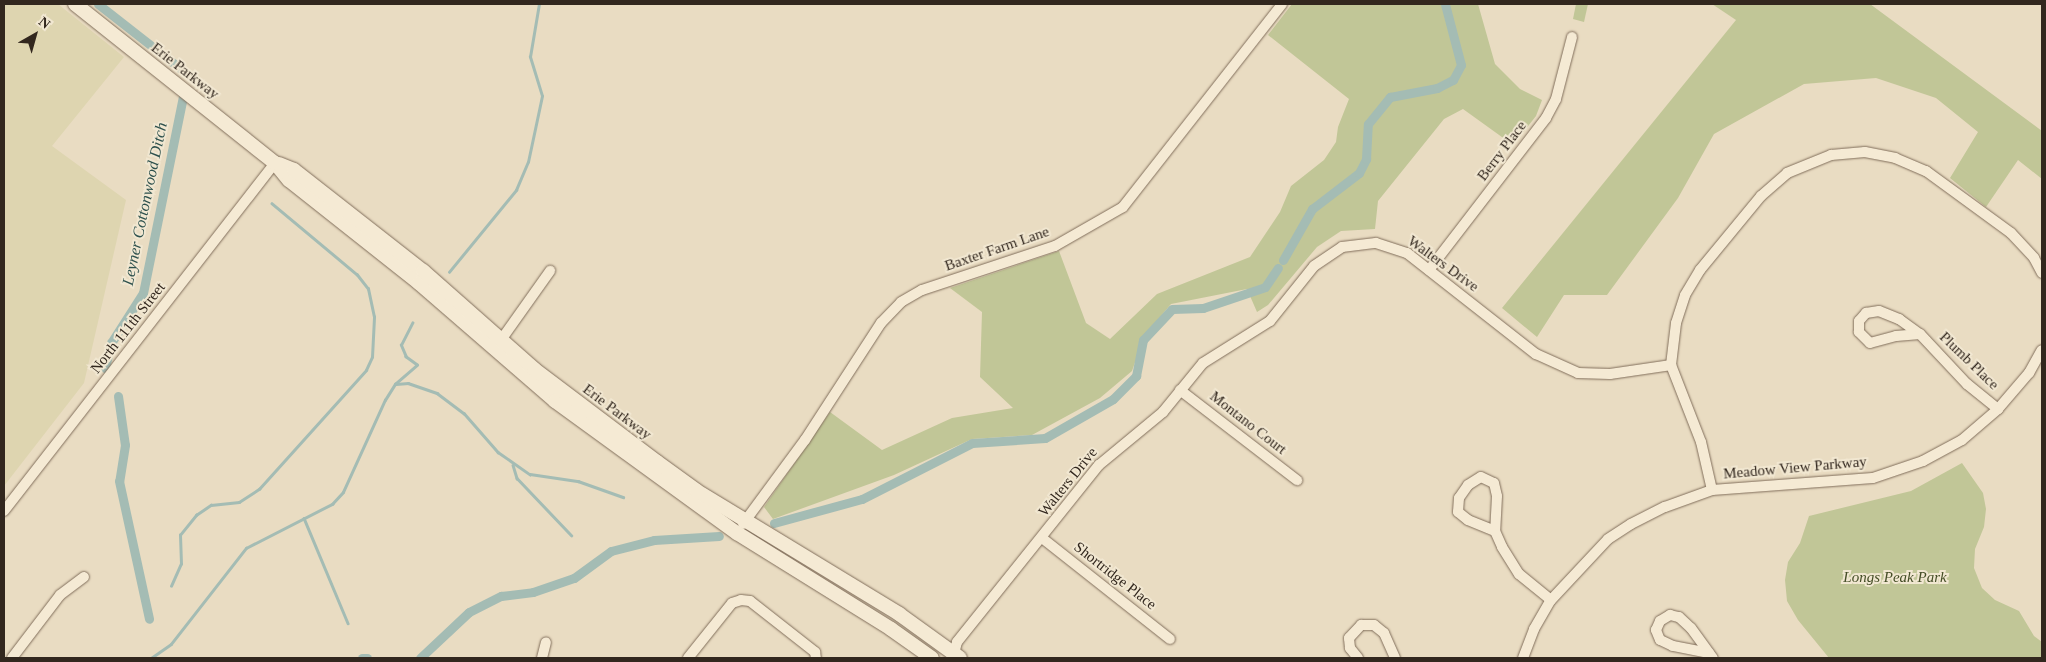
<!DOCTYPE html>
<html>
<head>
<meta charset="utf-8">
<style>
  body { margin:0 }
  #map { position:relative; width:2046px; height:662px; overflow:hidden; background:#e9dcc2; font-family:Georgia,serif }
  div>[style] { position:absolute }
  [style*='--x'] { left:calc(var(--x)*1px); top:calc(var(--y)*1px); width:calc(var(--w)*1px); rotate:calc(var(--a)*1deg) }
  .farmland>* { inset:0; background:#ded5b0 }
  .green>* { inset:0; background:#c1c697 }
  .stream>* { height:2.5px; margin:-1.25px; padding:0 1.25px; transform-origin:1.25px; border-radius:1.25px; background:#a4bcb4 }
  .canal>* { height:9px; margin:-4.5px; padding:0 4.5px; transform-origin:4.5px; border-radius:4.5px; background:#a4bcb4 }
  .roads { filter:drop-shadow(0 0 1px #816e5b) drop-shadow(0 0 1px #816e5b) }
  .minor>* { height:10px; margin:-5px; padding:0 5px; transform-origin:5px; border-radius:5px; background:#f5ead4 }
  .secondary>* { height:14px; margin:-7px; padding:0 7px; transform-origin:7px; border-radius:7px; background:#f5ead4 }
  span { translate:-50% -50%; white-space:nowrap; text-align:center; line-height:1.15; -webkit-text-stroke:4px #f1e7d1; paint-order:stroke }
  .street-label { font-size:15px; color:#32271e }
  .park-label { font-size:15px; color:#444d26; font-style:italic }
  .water-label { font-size:16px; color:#2e514d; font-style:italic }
  .frame { position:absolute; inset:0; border:5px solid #32271e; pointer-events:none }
  .north { position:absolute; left:10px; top:10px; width:50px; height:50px; -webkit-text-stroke:4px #f1e7d1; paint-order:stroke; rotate:38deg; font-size:14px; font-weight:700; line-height:20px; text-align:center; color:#32271e }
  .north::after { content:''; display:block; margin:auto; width:18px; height:22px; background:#32271e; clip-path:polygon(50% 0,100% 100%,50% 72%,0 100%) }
</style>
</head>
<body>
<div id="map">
  <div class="farmland">
    <i style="clip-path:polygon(4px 4px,58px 4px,124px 57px,52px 146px,126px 200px,84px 383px,4px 486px)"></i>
  </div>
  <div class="green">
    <i style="clip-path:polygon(1292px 4px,1478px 4px,1495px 64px,1520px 89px,1542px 100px,1536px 116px,1513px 145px,1463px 109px,1444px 119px,1378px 201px,1375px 229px,1341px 231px,1317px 247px,1268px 305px,1257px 312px,1247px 289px,1171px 304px,1144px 336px,1132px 371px,1100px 398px,1032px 435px,972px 439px,894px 475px,773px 519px,764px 507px,830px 412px,882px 450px,952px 418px,1013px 408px,980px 377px,982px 312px,950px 288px,1059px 251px,1086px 323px,1110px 339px,1157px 294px,1250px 257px,1280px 212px,1291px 186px,1324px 160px,1336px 142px,1338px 127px,1349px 99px,1268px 35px)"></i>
    <i style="clip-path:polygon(1576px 4px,1588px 4px,1584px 22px,1573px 19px)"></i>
    <i style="clip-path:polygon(1712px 4px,1870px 4px,2042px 131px,2042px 179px,2018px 160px,1986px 207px,1950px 178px,1978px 132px,1936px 98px,1876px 78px,1804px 84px,1714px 134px,1678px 198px,1607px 295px,1564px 295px,1537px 337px,1502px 308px,1736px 20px)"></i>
    <i style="clip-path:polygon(1962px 463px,1983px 493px,1986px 509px,1984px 527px,1975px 549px,1974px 568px,1982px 588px,1995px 600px,2019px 611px,2034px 636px,2042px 642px,2042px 658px,1829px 658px,1798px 620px,1787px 601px,1785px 580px,1788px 562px,1800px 543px,1809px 516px,1911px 491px)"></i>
  </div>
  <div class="stream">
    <i style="--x:449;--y:272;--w:106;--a:-50.7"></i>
    <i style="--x:516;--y:190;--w:30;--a:-67"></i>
    <i style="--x:528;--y:162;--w:67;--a:-78"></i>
    <i style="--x:542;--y:96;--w:41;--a:-107.1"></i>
    <i style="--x:530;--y:57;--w:54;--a:-80.4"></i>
    <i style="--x:396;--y:384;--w:12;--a:-5"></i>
    <i style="--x:408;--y:383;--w:31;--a:19"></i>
    <i style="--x:437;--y:393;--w:34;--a:37"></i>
    <i style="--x:464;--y:413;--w:52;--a:48.9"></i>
    <i style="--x:498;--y:452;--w:39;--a:35"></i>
    <i style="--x:530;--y:474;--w:49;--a:8.3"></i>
    <i style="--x:578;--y:481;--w:48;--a:19.6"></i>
    <i style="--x:513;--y:465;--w:14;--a:73"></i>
    <i style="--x:517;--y:478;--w:79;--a:46.5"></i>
    <i style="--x:304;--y:518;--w:114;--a:67.3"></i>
    <i style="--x:171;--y:586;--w:24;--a:-66"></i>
    <i style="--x:181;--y:564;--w:29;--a:-92"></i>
    <i style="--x:180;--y:535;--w:26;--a:-51"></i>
    <i style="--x:196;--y:515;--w:18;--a:-34"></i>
    <i style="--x:211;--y:505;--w:28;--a:-6"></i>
    <i style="--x:239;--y:502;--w:24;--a:-33"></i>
    <i style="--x:259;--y:489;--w:160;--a:-48"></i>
    <i style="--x:366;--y:370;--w:14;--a:-65"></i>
    <i style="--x:372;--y:357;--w:40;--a:-87.1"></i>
    <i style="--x:374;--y:317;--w:29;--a:-102"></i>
    <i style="--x:368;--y:289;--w:18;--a:-128"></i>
    <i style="--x:357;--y:275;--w:111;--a:-140.1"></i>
    <i style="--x:151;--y:658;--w:24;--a:-35"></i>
    <i style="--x:171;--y:644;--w:122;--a:-52"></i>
    <i style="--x:246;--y:548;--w:97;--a:-27.1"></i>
    <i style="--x:332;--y:504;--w:16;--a:-47"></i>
    <i style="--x:343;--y:492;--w:101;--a:-65.5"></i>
    <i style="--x:385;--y:400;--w:19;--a:-58"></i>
    <i style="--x:395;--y:384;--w:29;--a:-41"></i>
    <i style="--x:417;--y:365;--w:14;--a:-144"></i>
    <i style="--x:406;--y:357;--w:13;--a:-113"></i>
    <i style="--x:401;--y:345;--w:25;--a:-63"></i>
  </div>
  <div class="canal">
    <i style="--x:98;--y:4;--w:118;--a:38.1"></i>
    <i style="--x:1283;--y:260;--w:59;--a:-60.4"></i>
    <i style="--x:1312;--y:209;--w:59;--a:-37.5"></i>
    <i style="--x:1359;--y:173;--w:16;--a:-63"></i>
    <i style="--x:1366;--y:159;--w:35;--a:-87"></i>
    <i style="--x:1368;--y:124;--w:35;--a:-51"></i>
    <i style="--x:1390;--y:97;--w:48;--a:-10.8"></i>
    <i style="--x:1437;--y:88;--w:18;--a:-27"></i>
    <i style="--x:1453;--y:80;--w:17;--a:-62"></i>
    <i style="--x:1461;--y:65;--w:63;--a:-104.7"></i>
    <i style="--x:105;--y:368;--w:26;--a:-77"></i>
    <i style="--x:111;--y:343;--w:59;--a:-57.4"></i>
    <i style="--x:143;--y:293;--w:200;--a:-78.5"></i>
    <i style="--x:118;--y:396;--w:49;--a:81.9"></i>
    <i style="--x:125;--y:445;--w:36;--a:99"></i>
    <i style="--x:119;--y:481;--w:141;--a:77.7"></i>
    <i style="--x:774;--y:523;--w:91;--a:-15.3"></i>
    <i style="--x:862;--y:499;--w:123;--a:-27"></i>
    <i style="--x:972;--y:443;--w:73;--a:-3.9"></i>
    <i style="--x:1045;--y:438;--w:78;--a:-29.8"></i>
    <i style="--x:1113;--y:399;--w:33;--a:-45"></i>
    <i style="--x:1136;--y:376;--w:37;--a:-79"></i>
    <i style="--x:1143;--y:340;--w:42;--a:-46.9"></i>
    <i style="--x:1172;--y:309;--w:31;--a:-2"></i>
    <i style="--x:1203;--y:308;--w:65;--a:-18.7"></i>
    <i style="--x:1265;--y:287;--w:23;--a:-56"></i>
    <i style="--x:362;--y:658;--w:5;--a:0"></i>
    <i style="--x:420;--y:658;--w:67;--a:-43.2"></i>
    <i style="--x:469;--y:612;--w:36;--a:-27"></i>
    <i style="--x:501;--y:596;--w:32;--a:-7"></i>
    <i style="--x:533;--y:592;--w:43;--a:-18.9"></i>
    <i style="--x:574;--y:578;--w:46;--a:-36.1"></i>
    <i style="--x:611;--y:551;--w:44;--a:-14.3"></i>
    <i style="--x:654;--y:540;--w:65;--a:-3.5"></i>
  </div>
  <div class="roads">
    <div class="minor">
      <i style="--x:1429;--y:270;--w:192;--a:-52.4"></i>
      <i style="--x:1546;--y:118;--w:21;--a:-62"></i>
      <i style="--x:1556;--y:99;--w:64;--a:-75.5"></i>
      <i style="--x:1920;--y:334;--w:24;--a:175"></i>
      <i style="--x:1896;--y:336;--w:27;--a:165"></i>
      <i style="--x:1870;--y:343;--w:16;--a:-135"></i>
      <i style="--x:1859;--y:332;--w:11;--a:-90"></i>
      <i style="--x:1859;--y:321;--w:11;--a:-49"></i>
      <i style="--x:1866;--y:313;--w:13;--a:-9"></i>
      <i style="--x:1879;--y:311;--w:22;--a:22"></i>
      <i style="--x:1899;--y:319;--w:26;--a:36"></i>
      <i style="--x:1920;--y:334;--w:69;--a:46.8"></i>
      <i style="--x:1967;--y:384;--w:40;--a:39"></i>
      <i style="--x:501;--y:340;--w:85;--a:-54.6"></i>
      <i style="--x:1180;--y:390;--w:148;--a:37.6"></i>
      <i style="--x:1712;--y:490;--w:49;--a:-102.9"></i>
      <i style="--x:1701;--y:442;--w:83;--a:-111.3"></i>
      <i style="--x:1671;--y:365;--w:42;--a:-83.2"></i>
      <i style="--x:1676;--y:323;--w:29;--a:-72"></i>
      <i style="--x:1685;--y:295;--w:29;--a:-59"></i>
      <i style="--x:1700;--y:270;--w:96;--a:-50.5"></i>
      <i style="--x:1761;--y:196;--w:35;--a:-41"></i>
      <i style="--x:1787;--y:173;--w:48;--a:-22.2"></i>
      <i style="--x:1831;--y:155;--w:34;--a:-5"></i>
      <i style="--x:1865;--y:152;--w:31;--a:11"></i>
      <i style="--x:1895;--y:158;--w:34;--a:23"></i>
      <i style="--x:1926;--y:171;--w:105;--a:36.1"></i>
      <i style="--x:2011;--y:233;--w:34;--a:47"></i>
      <i style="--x:2034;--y:258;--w:17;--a:62"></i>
      <i style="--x:4;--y:511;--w:441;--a:-52.1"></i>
      <i style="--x:743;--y:524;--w:104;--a:-53.6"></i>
      <i style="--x:805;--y:440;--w:140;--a:-57"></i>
      <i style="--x:881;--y:323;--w:29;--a:-46"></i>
      <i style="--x:901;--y:302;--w:24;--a:-30"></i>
      <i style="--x:922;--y:290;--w:140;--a:-18.3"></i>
      <i style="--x:1055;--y:246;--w:78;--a:-29.8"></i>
      <i style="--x:1123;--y:207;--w:258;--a:-51.9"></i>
      <i style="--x:1495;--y:531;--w:29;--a:-158"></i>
      <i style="--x:1468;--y:520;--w:13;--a:-141"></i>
      <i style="--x:1458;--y:512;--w:14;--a:-86"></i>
      <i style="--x:1459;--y:498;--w:16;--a:-55"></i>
      <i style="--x:1468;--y:485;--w:15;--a:-32"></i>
      <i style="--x:1481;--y:477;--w:14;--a:25"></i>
      <i style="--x:1494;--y:483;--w:13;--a:77"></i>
      <i style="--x:1497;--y:496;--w:35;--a:93"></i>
      <i style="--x:1495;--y:531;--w:17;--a:66"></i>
      <i style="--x:1502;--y:547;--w:32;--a:58"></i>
      <i style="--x:1519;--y:574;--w:41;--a:39.1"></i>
      <i style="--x:1042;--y:538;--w:163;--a:38.3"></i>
      <i style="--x:1709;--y:653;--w:37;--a:-169"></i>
      <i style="--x:1673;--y:646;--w:14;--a:-155"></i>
      <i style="--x:1660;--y:640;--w:11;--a:-112"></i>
      <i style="--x:1656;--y:630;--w:10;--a:-66"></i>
      <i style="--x:1660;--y:621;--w:12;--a:-31"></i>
      <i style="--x:1670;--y:615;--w:9;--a:13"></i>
      <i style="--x:1679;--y:617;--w:16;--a:43"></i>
      <i style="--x:1691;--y:628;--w:37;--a:54"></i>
      <i style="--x:954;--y:654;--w:12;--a:-76"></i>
      <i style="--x:957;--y:642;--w:227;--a:-51.3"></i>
      <i style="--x:1099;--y:465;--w:83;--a:-39.6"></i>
      <i style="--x:1163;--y:412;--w:63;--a:-50.8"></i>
      <i style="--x:1203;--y:363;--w:79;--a:-32.1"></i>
      <i style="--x:1270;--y:321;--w:70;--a:-51.3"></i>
      <i style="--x:1314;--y:266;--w:34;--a:-34"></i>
      <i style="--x:1342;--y:247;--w:34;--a:-7"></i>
      <i style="--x:1376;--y:243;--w:33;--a:18"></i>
      <i style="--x:1407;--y:253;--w:164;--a:38.1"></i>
      <i style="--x:1536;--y:354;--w:46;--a:24.3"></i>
      <i style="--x:1578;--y:373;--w:32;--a:2"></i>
      <i style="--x:1610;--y:374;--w:62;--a:-8.4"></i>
      <i style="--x:12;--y:658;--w:79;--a:-52.7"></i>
      <i style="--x:60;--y:595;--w:30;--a:-37"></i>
      <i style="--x:542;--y:658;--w:16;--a:-76"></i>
      <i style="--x:688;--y:658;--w:70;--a:-51.3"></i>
      <i style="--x:732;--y:603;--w:9;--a:-18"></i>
      <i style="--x:741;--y:600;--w:9;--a:6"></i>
      <i style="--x:750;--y:601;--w:83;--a:38.1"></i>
      <i style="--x:815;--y:652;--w:6;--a:81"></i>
      <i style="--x:1358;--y:658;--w:13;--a:-129"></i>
      <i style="--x:1350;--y:648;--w:10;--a:-96"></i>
      <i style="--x:1349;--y:638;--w:18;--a:-47"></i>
      <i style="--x:1361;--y:625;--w:13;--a:0"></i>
      <i style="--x:1374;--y:625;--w:13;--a:39"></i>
      <i style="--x:1384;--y:633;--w:27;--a:66"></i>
      <i style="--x:1523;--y:658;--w:31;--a:-69"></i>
      <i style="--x:1534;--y:629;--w:34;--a:-60"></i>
      <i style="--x:1551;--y:600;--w:83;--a:-46.9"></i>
      <i style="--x:1608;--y:539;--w:27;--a:-33"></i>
      <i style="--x:1631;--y:524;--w:38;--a:-27"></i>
      <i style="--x:1665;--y:507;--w:50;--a:-19.9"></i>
      <i style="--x:1712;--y:490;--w:161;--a:-4.3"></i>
      <i style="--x:1873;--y:478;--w:53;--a:-18.8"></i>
      <i style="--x:1923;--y:461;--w:44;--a:-28.3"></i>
      <i style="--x:1962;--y:440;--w:48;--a:-40.7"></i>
      <i style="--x:1998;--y:409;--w:48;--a:-49.3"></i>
      <i style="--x:2029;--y:373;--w:26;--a:-61"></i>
    </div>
    <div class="secondary">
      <i style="--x:75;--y:4;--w:256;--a:38.5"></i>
      <i style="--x:275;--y:163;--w:22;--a:51"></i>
      <i style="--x:289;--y:180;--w:166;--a:38.4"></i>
      <i style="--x:419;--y:283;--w:180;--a:40.9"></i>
      <i style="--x:555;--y:401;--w:225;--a:36"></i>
      <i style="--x:737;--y:533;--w:181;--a:31.9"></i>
      <i style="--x:891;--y:629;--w:50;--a:35.3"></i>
      <i style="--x:279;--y:164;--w:16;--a:22"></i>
      <i style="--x:294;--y:170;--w:164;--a:38.1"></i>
      <i style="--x:423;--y:271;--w:148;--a:41.4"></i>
      <i style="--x:534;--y:369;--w:154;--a:37.1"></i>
      <i style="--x:657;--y:462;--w:49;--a:35.9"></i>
      <i style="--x:697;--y:491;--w:237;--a:31.3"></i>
      <i style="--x:899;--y:614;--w:75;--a:35.8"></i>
    </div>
  </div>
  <div class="street-label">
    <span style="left:185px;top:71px;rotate:38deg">Erie Parkway</span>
    <span style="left:1502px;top:151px;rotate:-53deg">Berry Place</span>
    <span style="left:997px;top:249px;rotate:-19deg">Baxter Farm Lane</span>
    <span style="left:1443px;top:264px;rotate:36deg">Walters Drive</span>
    <span style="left:128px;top:328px;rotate:-52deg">North 111th Street</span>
    <span style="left:1969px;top:361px;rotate:44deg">Plumb Place</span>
    <span style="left:617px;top:412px;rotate:37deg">Erie Parkway</span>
    <span style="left:1248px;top:423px;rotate:38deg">Montano Court</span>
    <span style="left:1795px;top:468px;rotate:-5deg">Meadow View Parkway</span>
    <span style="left:1068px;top:482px;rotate:-51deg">Walters Drive</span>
    <span style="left:1115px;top:576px;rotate:38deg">Shortridge Place</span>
  </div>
  <div class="park-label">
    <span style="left:1895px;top:578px">Longs Peak Park</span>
  </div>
  <div class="water-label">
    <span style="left:145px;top:204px;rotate:-78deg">Leyner Cottonwood Ditch</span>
  </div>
  <div class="frame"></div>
  <div class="north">N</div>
</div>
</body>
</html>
